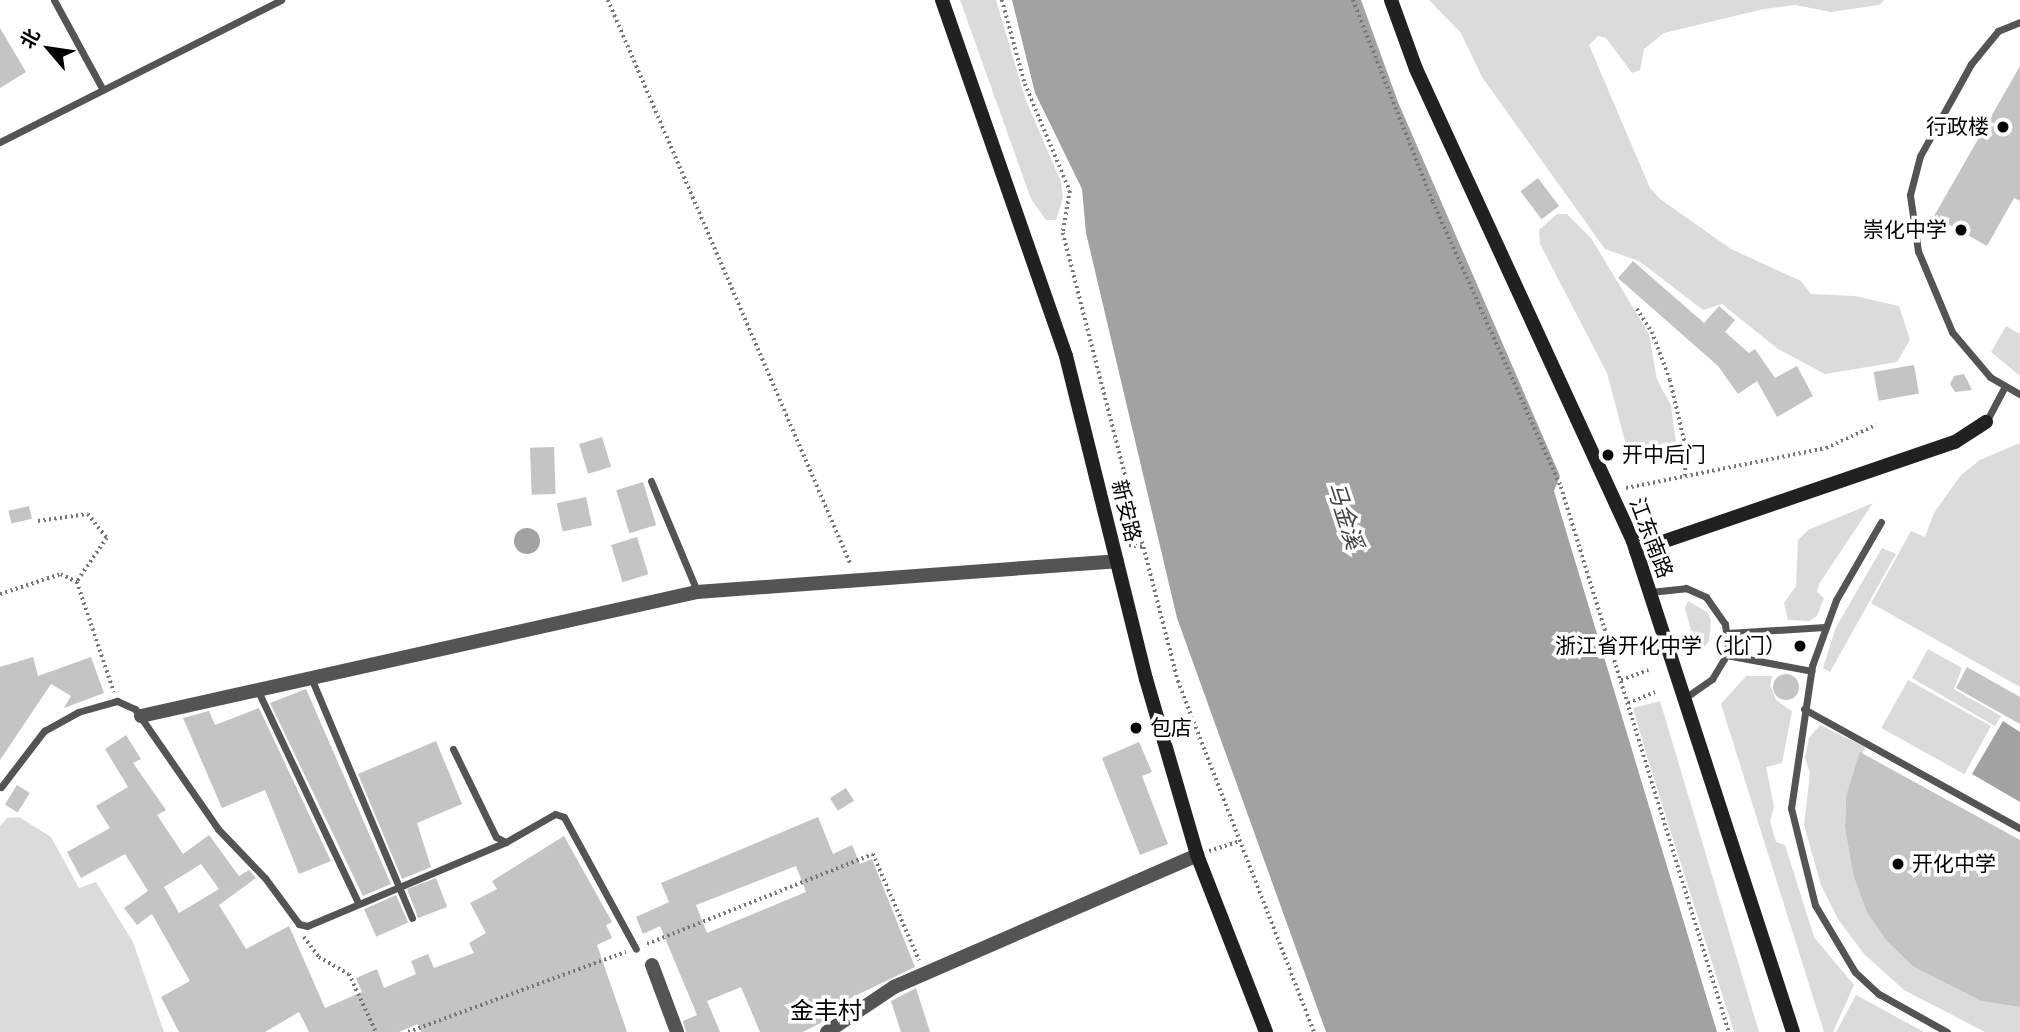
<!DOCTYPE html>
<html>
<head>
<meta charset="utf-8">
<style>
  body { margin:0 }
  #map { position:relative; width:2020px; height:1032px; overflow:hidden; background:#fff; font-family:"Nunito Sans","Noto Sans SC",sans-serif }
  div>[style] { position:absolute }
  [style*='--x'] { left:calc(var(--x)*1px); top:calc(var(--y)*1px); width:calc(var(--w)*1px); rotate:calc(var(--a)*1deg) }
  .green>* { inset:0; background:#dbdbdb; transform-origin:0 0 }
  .water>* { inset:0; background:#a2a2a2 }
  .round { border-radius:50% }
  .building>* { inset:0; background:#c4c4c4; transform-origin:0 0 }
  .path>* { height:3.5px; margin-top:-1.75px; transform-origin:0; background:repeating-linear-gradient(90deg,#767676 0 2px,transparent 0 5.5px) }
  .lane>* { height:7px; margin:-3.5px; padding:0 3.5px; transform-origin:3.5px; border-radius:3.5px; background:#545454 }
  .street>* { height:14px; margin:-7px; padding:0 7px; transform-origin:7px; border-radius:7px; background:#545454 }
  .secondary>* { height:14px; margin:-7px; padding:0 7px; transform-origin:7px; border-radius:7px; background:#212121 }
  .dots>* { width:19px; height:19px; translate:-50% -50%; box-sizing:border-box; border:4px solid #fff; border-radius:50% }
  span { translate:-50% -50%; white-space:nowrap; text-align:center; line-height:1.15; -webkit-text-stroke:7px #fff; paint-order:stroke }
  .poi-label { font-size:21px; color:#000 }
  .right { translate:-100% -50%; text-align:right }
  .left { translate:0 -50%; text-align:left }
  .street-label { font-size:21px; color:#000 }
  .water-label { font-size:23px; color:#434343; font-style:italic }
  .quarter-label { font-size:24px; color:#000 }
  .north { position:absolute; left:14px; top:14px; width:70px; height:70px; -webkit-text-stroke:5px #fff; paint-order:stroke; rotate:299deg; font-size:19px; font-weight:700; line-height:28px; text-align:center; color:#000 }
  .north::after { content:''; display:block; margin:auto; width:24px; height:32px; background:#000; clip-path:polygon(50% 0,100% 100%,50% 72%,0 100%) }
</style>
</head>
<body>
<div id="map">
  <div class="green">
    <i style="clip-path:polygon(960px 0,996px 0,1025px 98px,1061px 182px,1063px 198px,1056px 220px,1046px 220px,1031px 199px)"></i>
    <i style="clip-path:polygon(1429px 0,1884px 0,1879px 5px,1831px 12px,1795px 5px,1764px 9px,1664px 33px,1644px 49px,1640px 70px,1632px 73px,1606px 38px,1598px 36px,1589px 45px,1650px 188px,1660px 199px,1731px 249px,1801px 281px,1811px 294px,1855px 296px,1899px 306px,1910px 340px,1897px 362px,1825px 374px,1778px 349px,1722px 304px,1703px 310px,1639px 261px,1605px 249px,1482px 77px,1461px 33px)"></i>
    <i style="clip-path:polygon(1557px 214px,1567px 214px,1591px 238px,1649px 334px,1657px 380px,1671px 405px,1676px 443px,1656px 459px,1634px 456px,1626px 445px,1607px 373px,1540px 244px,1539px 230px)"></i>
    <i style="clip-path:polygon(2006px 326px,2020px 334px,2020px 376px,1991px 352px)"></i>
    <i style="clip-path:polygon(2020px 443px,2020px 687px,1871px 603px,1911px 531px,1925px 537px,1934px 513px,1961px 475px,1980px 460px)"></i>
    <i style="clip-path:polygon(1873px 503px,1819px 584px,1817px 592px,1824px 598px,1817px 616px,1809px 621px,1788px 620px,1784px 603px,1796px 586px,1798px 540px,1808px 530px)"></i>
    <i style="clip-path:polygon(1882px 548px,1896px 554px,1830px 672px,1823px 668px,1836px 627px)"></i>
    <i style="clip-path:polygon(1688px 601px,1707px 612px,1711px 620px,1709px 641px,1703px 648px,1694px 641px,1685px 608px)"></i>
    <i style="clip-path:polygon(1928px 649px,1962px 668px,1954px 689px,2001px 716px,1995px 726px,1912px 678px)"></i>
    <i style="clip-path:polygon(1746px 676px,1772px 676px,1770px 685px,1776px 700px,1792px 711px,1782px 763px,1766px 767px,1774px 807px,1770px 821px,1776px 842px,1785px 845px,1814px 937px,1854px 985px,1833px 1032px,1824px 1032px,1721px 704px)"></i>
    <i style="left:1908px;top:680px;width:95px;height:55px;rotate:29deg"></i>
    <i style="clip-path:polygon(1660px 701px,1759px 1032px,1734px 1032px,1646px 753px,1633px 708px)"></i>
    <i style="clip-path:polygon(1820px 725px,1865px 747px,1846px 796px,1845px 828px,1853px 874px,1914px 967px,1981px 1001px,2020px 1007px,2020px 1032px,1985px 1032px,1904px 990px,1864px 954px,1838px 919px,1821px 885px,1804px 825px,1810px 773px,1805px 758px,1809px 738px)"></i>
    <i style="clip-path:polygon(19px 817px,51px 837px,79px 888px,96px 882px,133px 942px,164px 1032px,0 1032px,0 826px,7px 818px)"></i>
    <i style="clip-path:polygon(1856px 995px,1924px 1032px,1836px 1032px)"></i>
  </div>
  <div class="water">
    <i style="clip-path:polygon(1012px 0,1361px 0,1398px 102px,1560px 476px,1554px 491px,1717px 1032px,1326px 1032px,1177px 618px,1086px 233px,1082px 189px,1035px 93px)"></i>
    <i class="round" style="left:514px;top:528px;width:26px;height:26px"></i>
    <i style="clip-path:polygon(2003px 721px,2020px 732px,2020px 802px,1972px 774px)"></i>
  </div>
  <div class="building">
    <i style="clip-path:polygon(0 28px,26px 72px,0 88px)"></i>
    <i style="clip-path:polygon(2020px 66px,2020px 201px,2014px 198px,1987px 246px,1934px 216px)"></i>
    <i style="left:1538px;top:178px;width:35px;height:22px;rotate:53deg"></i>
    <i style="clip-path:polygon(1633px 261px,1704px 323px,1719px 306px,1735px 320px,1725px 332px,1749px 353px,1755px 349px,1775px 378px,1797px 366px,1813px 396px,1777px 417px,1757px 381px,1738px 394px,1718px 366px,1618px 278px)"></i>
    <i style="left:1914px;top:365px;width:29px;height:41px;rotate:80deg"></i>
    <i style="clip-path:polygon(1964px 374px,1972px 390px,1955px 392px,1950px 384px,1954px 376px)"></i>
    <i style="left:602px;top:437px;width:31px;height:24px;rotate:73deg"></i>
    <i style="left:554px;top:447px;width:47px;height:24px;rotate:88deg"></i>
    <i style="left:643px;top:482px;width:45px;height:28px;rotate:73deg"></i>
    <i style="left:586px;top:497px;width:29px;height:30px;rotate:78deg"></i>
    <i style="left:29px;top:506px;width:13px;height:21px;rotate:77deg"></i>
    <i style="left:637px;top:537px;width:39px;height:27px;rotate:73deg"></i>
    <i style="clip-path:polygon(33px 657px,38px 676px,91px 657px,104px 693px,64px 708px,71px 696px,51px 684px,0 760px,0 667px)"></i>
    <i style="clip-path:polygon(1967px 667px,2020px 697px,2020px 724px,1956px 688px)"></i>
    <i class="round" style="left:1773px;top:674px;width:26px;height:26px"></i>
    <i style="clip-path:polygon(306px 689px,391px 884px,363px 896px,270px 703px)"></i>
    <i style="clip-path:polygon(259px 708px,331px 861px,299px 874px,265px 790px,222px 808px,183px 718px,209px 711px,215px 725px)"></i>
    <i style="clip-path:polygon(evenodd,126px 735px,141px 759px,133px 763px,166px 810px,157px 815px,183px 854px,209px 835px,239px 876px,249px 870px,256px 878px,219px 905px,246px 949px,289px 926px,325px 1008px,362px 992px,356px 978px,377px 969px,384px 988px,416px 974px,411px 961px,428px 954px,434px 968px,474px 953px,469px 943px,486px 933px,470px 903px,497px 889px,492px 881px,564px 836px,612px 922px,606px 925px,612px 938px,597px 945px,627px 1032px,421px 1032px,418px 1024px,399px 1032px,309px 1032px,299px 1012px,265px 1032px,179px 1032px,161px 997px,190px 981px,152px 914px,137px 925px,124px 908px,148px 891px,125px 854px,81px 878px,67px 852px,110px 828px,96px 806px,128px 787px,105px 749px,126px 735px,201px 864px,219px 889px,179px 913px,164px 887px,201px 864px)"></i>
    <i style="clip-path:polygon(436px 741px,462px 804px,417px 823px,431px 867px,402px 879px,358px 774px)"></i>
    <i style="clip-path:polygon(1139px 742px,1152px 772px,1142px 776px,1168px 844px,1140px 855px,1102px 758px)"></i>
    <i style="clip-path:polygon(1860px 752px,2020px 840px,2020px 1007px,1981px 1001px,1914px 967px,1887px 941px,1867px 912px,1853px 874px,1845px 828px,1846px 796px)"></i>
    <i style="left:17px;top:785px;width:15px;height:23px;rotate:32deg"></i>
    <i style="left:846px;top:788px;width:15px;height:19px;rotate:58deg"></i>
    <i style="clip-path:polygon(evenodd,818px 817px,833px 854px,852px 845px,860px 864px,872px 859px,915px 967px,830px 1008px,834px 1016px,803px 1032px,760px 1032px,741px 987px,707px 1001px,720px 1032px,686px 1032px,683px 1021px,697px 1015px,660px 926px,643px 934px,636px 917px,669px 902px,661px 883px,818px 817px,796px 866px,806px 892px,707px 933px,696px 905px,796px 866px)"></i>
    <i style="left:436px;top:878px;width:31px;height:31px;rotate:69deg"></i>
    <i style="left:396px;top:895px;width:30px;height:35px;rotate:66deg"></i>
    <i style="clip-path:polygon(916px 988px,930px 1032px,901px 1032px,891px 1001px)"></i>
  </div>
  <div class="path">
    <i style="--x:608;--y:0;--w:615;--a:66.73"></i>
    <i style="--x:1002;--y:0;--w:87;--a:74.7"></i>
    <i style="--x:1025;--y:84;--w:116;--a:67.2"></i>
    <i style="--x:1070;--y:191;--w:43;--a:99.5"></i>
    <i style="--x:1063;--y:233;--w:463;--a:75.6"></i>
    <i style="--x:1178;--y:681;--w:376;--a:68.8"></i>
    <i style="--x:1353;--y:0;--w:217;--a:68.4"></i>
    <i style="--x:1433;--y:202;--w:312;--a:65.8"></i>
    <i style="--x:1561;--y:487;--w:570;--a:72.87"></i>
    <i style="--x:1637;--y:309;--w:27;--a:57"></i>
    <i style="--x:1652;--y:332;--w:51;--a:69.4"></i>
    <i style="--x:1670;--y:380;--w:74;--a:76.7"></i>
    <i style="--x:1687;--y:452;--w:24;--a:95"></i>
    <i style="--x:1626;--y:488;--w:204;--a:-11.3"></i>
    <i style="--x:1826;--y:448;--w:55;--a:-24.7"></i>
    <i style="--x:38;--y:521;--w:50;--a:-8"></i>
    <i style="--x:88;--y:514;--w:31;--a:52"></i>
    <i style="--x:107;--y:538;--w:53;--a:124.3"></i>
    <i style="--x:77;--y:582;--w:116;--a:71.4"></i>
    <i style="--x:1129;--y:545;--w:15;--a:8"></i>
    <i style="--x:0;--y:594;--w:64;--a:-18.2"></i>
    <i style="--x:61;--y:574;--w:18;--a:27"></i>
    <i style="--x:1621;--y:680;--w:29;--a:-20"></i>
    <i style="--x:1628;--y:703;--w:29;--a:-22"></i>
    <i style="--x:1209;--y:851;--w:32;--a:-18"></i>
    <i style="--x:304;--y:937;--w:25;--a:53"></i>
    <i style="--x:319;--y:957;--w:34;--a:30"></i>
    <i style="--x:349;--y:974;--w:64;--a:65"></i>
    <i style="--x:647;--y:944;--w:243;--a:-21.7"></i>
    <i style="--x:873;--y:854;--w:116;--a:66.5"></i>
    <i style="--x:408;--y:1032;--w:232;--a:-20.2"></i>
  </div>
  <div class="lane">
    <i style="--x:54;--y:0;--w:102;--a:61.4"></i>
    <i style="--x:2020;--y:22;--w:24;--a:158"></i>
    <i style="--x:1998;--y:31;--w:43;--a:129.3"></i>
    <i style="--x:1971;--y:64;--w:105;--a:119"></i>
    <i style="--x:1920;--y:156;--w:40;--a:104.4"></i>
    <i style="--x:1910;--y:195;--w:57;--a:81.9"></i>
    <i style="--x:1918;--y:251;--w:88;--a:67.2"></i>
    <i style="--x:1952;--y:332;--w:59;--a:49.8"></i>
    <i style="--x:1990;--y:377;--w:34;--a:30"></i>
    <i style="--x:0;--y:142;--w:315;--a:-26.8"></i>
    <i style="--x:1986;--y:422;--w:40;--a:-62"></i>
    <i style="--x:651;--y:481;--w:119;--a:67.3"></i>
    <i style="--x:1881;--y:522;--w:90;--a:120"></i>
    <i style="--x:1836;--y:600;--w:70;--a:110"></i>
    <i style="--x:1812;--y:666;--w:144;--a:98.4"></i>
    <i style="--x:1791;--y:808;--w:100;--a:76.1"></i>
    <i style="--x:1815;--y:905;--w:78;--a:59.2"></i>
    <i style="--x:1855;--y:972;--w:33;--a:43"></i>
    <i style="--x:1879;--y:994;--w:78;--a:29.2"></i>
    <i style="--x:1650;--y:592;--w:36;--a:-6"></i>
    <i style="--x:1686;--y:588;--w:22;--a:24"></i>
    <i style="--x:1706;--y:597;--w:33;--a:55"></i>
    <i style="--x:1725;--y:624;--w:24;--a:83"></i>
    <i style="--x:1728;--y:648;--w:12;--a:110"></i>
    <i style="--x:1724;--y:659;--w:23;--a:121"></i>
    <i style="--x:1712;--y:679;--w:33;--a:145"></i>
    <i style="--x:1727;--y:633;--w:98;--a:-3.5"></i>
    <i style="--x:1726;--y:655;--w:87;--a:10.5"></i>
    <i style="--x:312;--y:680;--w:258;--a:67.2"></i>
    <i style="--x:258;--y:691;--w:234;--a:64.7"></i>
    <i style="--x:1804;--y:709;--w:247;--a:28.9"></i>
    <i style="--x:453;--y:749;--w:98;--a:64"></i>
    <i style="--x:496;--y:837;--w:11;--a:27"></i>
    <i style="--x:506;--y:842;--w:56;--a:-29.7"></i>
    <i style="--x:555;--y:814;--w:9;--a:18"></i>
    <i style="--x:564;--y:817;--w:150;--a:61.4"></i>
    <i style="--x:1;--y:787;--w:71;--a:-52.5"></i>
    <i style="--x:44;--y:731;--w:39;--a:-29"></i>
    <i style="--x:78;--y:712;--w:41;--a:-15.8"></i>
    <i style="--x:117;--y:701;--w:20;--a:24"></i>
    <i style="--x:135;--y:709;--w:146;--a:55.3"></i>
    <i style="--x:218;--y:829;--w:68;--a:46.2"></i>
    <i style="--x:265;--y:878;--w:57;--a:53.5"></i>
    <i style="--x:299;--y:924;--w:8;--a:14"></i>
    <i style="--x:307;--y:926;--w:216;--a:-22.9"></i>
  </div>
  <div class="street">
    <i style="--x:141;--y:716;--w:570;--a:-12.57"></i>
    <i style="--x:697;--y:592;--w:421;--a:-4.2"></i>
    <i style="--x:652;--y:965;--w:72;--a:69.5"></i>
    <i style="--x:827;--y:1032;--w:81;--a:-33.9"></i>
    <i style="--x:894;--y:987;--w:331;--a:-23.5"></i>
  </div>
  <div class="secondary">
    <i style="--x:942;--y:0;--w:377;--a:70.8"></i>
    <i style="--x:1066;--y:356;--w:333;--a:76.1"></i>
    <i style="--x:1146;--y:679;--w:183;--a:73.8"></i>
    <i style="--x:1197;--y:855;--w:190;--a:68.7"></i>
    <i style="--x:1391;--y:0;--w:73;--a:70.1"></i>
    <i style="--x:1416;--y:69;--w:519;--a:65.31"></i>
    <i style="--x:1633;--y:541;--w:516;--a:71.95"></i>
    <i style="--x:1636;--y:551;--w:337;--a:-18.9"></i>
    <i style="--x:1955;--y:442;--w:37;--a:-33"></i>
  </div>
  <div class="dots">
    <i style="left:2003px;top:127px;background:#000"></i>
    <i style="left:1961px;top:230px;background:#000"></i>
    <i style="left:1608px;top:455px;background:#000"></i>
    <i style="left:1800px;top:646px;background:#000"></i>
    <i style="left:1136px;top:728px;background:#000"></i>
    <i style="left:1898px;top:864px;background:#000"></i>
  </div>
  <div class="poi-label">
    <span class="right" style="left:1989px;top:127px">行政楼</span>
    <span class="right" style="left:1947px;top:230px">崇化中学</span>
    <span class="left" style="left:1622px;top:455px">开中后门</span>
    <span class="right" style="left:1786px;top:646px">浙江省开化中学（北门）</span>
    <span class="left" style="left:1150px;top:728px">包店</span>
    <span class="left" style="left:1912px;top:864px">开化中学</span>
  </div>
  <div class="street-label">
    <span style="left:1126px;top:511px;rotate:76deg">新安路</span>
    <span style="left:1651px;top:538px;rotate:69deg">江东南路</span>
  </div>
  <div class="water-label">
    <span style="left:1344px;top:516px;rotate:72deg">马金溪</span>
  </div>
  <div class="quarter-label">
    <span style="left:826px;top:1012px">金丰村</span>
  </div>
  <div class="north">北</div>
</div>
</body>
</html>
